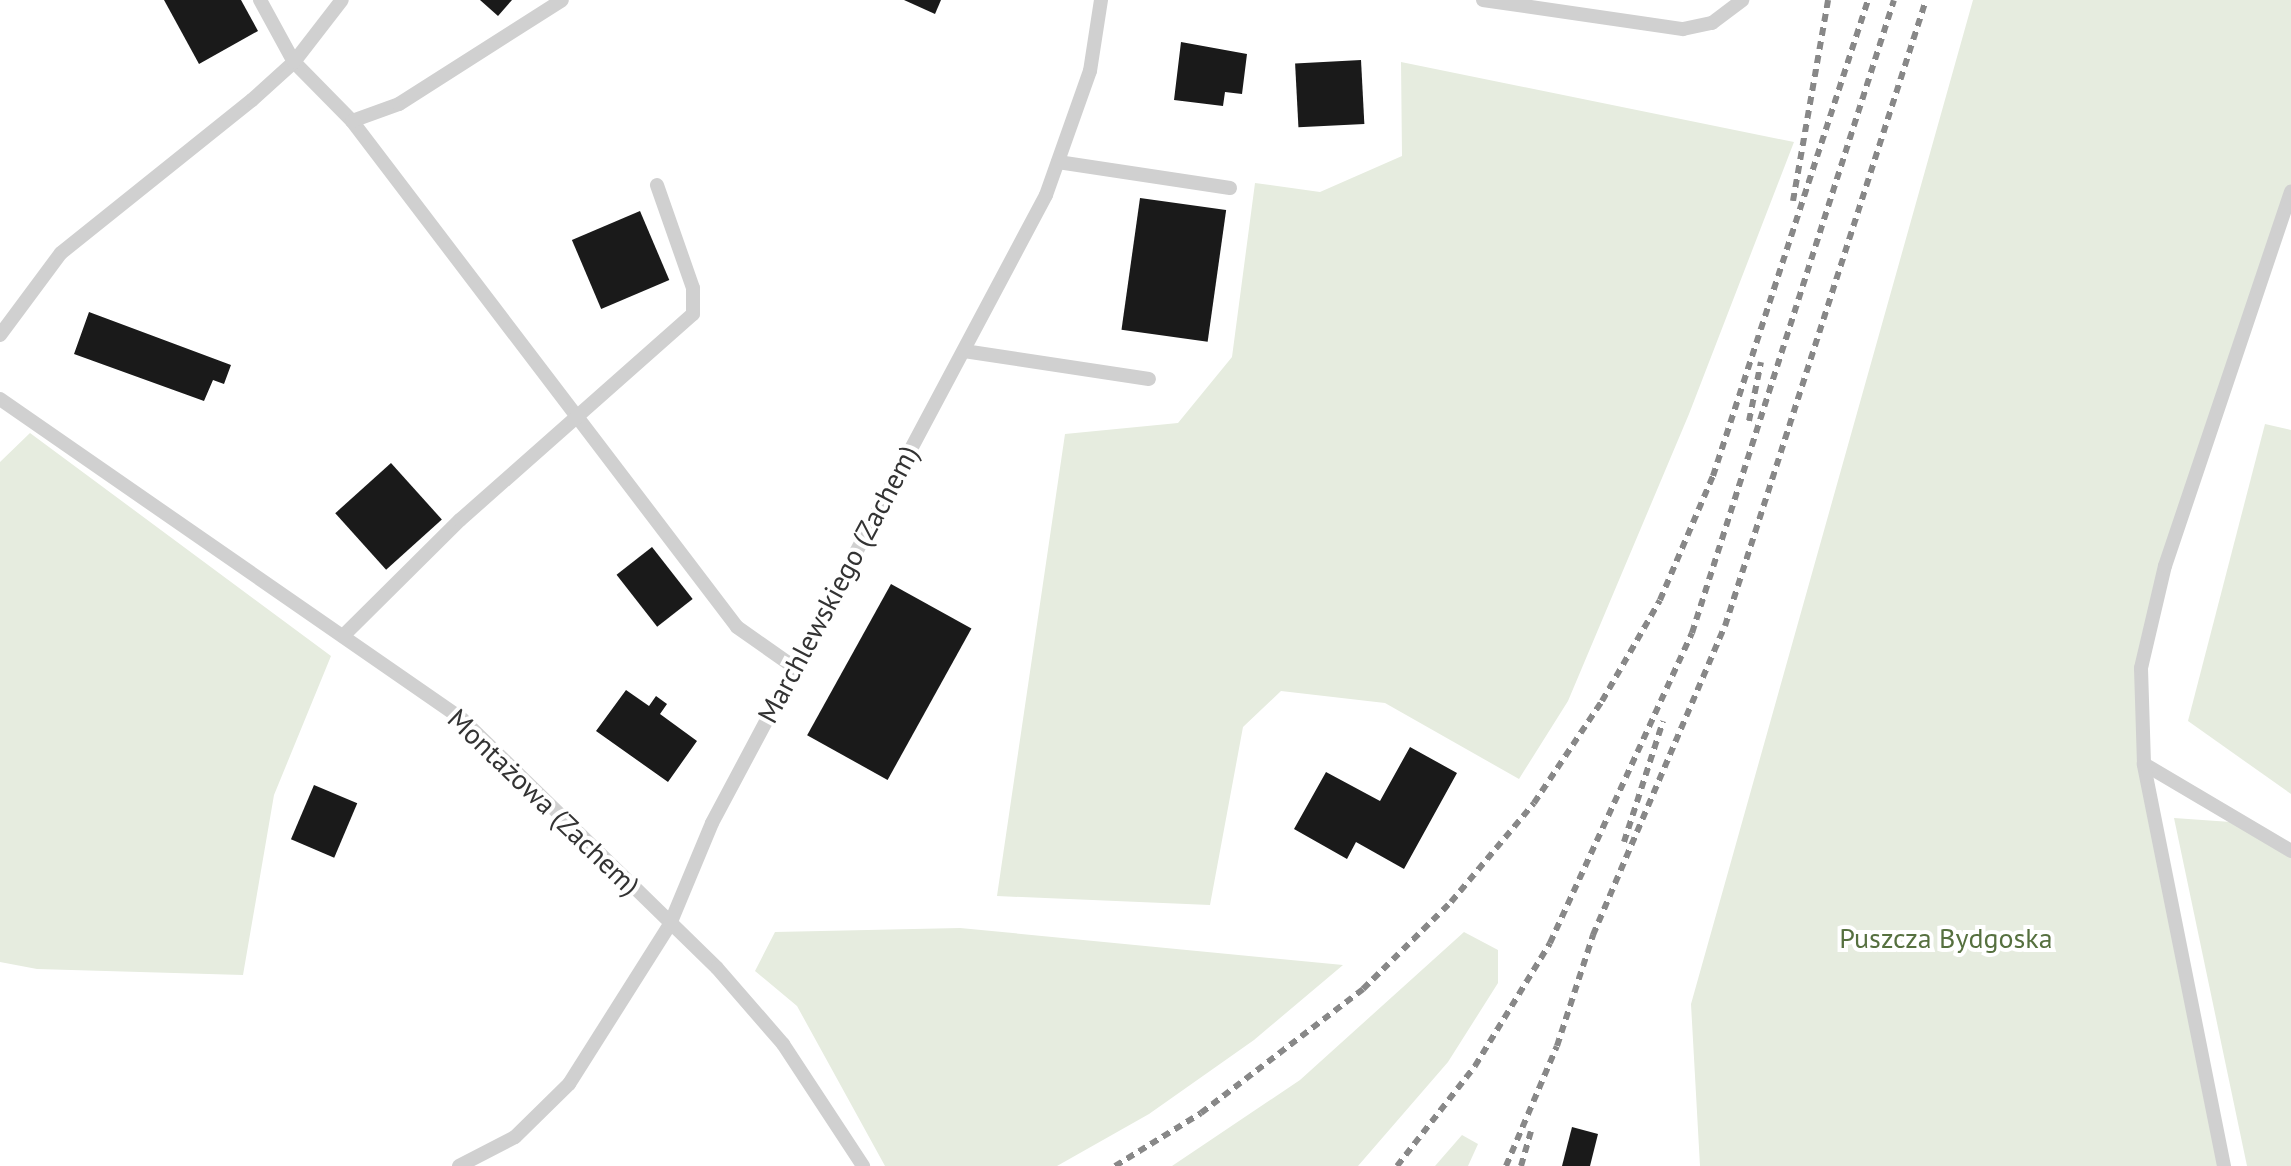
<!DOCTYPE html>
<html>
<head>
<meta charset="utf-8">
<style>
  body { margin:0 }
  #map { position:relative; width:2291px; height:1166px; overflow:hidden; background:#fff; font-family:"PT Sans",sans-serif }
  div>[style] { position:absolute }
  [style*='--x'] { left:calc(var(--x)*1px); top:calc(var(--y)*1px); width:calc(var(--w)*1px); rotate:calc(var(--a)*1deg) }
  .green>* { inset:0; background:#e6ecdf }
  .building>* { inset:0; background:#1a1a1a; transform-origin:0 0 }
  .service>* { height:14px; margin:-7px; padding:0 7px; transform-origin:7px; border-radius:7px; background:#d0d0d0 }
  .rail>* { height:6px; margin-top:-3px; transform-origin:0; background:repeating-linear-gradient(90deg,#888 0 8px,transparent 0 14px) }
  span { translate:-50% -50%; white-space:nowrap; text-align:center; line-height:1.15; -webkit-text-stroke:8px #fff; paint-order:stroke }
  .street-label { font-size:28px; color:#333 }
  .park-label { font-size:28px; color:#56703f }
</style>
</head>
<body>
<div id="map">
  <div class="green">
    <i style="clip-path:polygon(1973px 0,2291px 0,2291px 192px,2165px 566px,2140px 716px,2224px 1166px,1700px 1166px,1691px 1004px)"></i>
    <i style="clip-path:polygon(1401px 62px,1794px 142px,1689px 414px,1568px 701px,1519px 779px,1385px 703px,1281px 691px,1243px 727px,1210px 905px,997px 896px,1065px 434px,1178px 423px,1232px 357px,1255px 183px,1320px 192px,1402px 156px)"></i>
    <i style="clip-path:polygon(2265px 424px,2291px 430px,2291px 794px,2188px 721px)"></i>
    <i style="clip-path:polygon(30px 433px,331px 656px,274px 795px,243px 975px,37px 969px,0 962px,0 462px)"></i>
    <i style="clip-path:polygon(2174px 818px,2245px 823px,2291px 853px,2291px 1166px,2247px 1166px)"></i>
    <i style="clip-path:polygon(960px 928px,1343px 965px,1254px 1040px,1149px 1114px,1057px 1166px,885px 1166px,797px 1006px,755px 971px,775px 932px)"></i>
    <i style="clip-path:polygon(1464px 932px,1498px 950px,1498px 983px,1448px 1062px,1358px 1166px,1172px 1166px,1300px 1080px)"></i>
    <i style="clip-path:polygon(1462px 1135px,1478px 1144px,1468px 1166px,1435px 1166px)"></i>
  </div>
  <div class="building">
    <i style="clip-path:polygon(164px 0,241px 0,258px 31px,199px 64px)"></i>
    <i style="clip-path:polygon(480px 0,512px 0,498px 16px)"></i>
    <i style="clip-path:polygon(904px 0,941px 0,935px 14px)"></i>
    <i style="clip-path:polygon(1181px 42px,1247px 54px,1242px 94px,1225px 92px,1223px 106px,1174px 100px)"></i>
    <i style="left:1361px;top:60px;width:64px;height:66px;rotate:87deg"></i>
    <i style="left:1140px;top:198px;width:87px;height:133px;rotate:8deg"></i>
    <i style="left:640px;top:211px;width:75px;height:74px;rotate:67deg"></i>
    <i style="clip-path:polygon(89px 312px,231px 365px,224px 384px,213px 380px,204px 401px,74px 354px)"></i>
    <i style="left:391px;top:463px;width:76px;height:75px;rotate:48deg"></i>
    <i style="left:652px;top:547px;width:66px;height:45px;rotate:52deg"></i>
    <i style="left:891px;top:584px;width:92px;height:173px;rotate:29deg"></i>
    <i style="clip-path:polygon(626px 690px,649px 706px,656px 696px,667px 704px,660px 714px,697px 741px,668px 782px,596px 731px)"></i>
    <i style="clip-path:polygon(1410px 747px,1457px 773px,1404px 869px,1356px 842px,1347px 859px,1294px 829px,1326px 772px,1380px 801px)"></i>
    <i style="left:314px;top:785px;width:47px;height:59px;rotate:23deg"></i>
    <i style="clip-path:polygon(1572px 1127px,1598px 1134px,1590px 1166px,1562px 1166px)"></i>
  </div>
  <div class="service">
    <i style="--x:260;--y:0;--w:71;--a:61.3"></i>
    <i style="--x:294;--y:62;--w:83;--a:45.5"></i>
    <i style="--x:352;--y:121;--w:636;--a:52.73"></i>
    <i style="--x:737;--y:627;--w:70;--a:35.1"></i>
    <i style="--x:1483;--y:0;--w:202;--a:8.3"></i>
    <i style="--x:1683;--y:29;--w:30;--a:-12"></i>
    <i style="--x:1712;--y:23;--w:38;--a:-37"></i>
    <i style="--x:352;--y:121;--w:50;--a:-19.9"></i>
    <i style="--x:399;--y:104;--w:193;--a:-32.5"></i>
    <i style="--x:1058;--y:162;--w:174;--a:8.6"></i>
    <i style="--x:0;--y:335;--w:102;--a:-53.4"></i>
    <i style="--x:61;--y:253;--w:245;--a:-38.7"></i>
    <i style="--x:252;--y:100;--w:57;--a:-42.1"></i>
    <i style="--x:294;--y:62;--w:78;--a:-52.3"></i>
    <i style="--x:964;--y:351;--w:187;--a:8.6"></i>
    <i style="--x:0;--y:399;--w:562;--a:34.71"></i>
    <i style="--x:462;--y:719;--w:356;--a:44.3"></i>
    <i style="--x:717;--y:968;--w:101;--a:49"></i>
    <i style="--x:783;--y:1044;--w:146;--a:56.7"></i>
    <i style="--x:343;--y:636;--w:165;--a:-44.8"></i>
    <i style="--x:460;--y:520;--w:311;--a:-41.5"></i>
    <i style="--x:693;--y:314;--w:26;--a:-90"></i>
    <i style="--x:693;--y:288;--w:109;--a:-109.3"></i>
    <i style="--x:2144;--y:764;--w:171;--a:30.6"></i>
    <i style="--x:459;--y:1166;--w:63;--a:-27.4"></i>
    <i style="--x:515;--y:1137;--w:76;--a:-44.5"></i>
    <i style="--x:569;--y:1084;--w:189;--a:-57.7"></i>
    <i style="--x:670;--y:924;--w:109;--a:-67.4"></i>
    <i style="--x:712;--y:823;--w:711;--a:-61.99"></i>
    <i style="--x:1046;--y:195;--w:132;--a:-70.5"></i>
    <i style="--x:1090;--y:71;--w:72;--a:-81.2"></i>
    <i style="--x:2224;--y:1166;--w:410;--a:-101.3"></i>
    <i style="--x:2144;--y:764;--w:96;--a:-91.8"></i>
    <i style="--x:2141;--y:668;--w:105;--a:-76.8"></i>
    <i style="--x:2165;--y:566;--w:395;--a:-71.4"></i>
  </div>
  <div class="rail">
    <i style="--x:1793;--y:201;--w:204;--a:-80.1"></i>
    <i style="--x:1749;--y:421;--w:60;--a:-78.5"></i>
    <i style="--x:1624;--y:842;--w:127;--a:-72.1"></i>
    <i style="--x:1115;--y:1166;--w:101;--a:-31.6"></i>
    <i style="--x:1201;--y:1113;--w:204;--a:-37.4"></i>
    <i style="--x:1363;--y:989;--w:124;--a:-44.7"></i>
    <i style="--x:1451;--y:902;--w:129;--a:-50"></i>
    <i style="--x:1534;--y:803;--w:123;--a:-56.3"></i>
    <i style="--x:1602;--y:701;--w:116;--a:-60.1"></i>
    <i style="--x:1660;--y:600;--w:135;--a:-66.9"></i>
    <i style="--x:1713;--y:476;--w:501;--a:-71.96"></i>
    <i style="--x:1397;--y:1166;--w:127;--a:-52"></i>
    <i style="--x:1475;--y:1066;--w:144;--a:-58.6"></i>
    <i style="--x:1550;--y:943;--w:341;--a:-65.4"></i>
    <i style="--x:1692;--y:633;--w:664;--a:-72.3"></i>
    <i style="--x:1506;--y:1166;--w:130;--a:-67"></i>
    <i style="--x:1557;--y:1046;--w:117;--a:-72"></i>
    <i style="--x:1593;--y:935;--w:336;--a:-66.9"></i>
    <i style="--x:1725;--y:626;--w:657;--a:-72.2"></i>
    <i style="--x:1521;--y:1166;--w:36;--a:-74"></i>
  </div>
  <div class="street-label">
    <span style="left:838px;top:584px;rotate:-62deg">Marchlewskiego (Zachem)</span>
    <span style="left:544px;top:802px;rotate:44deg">Montażowa (Zachem)</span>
  </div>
  <div class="park-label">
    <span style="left:1946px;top:938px">Puszcza Bydgoska</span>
  </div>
</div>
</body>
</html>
